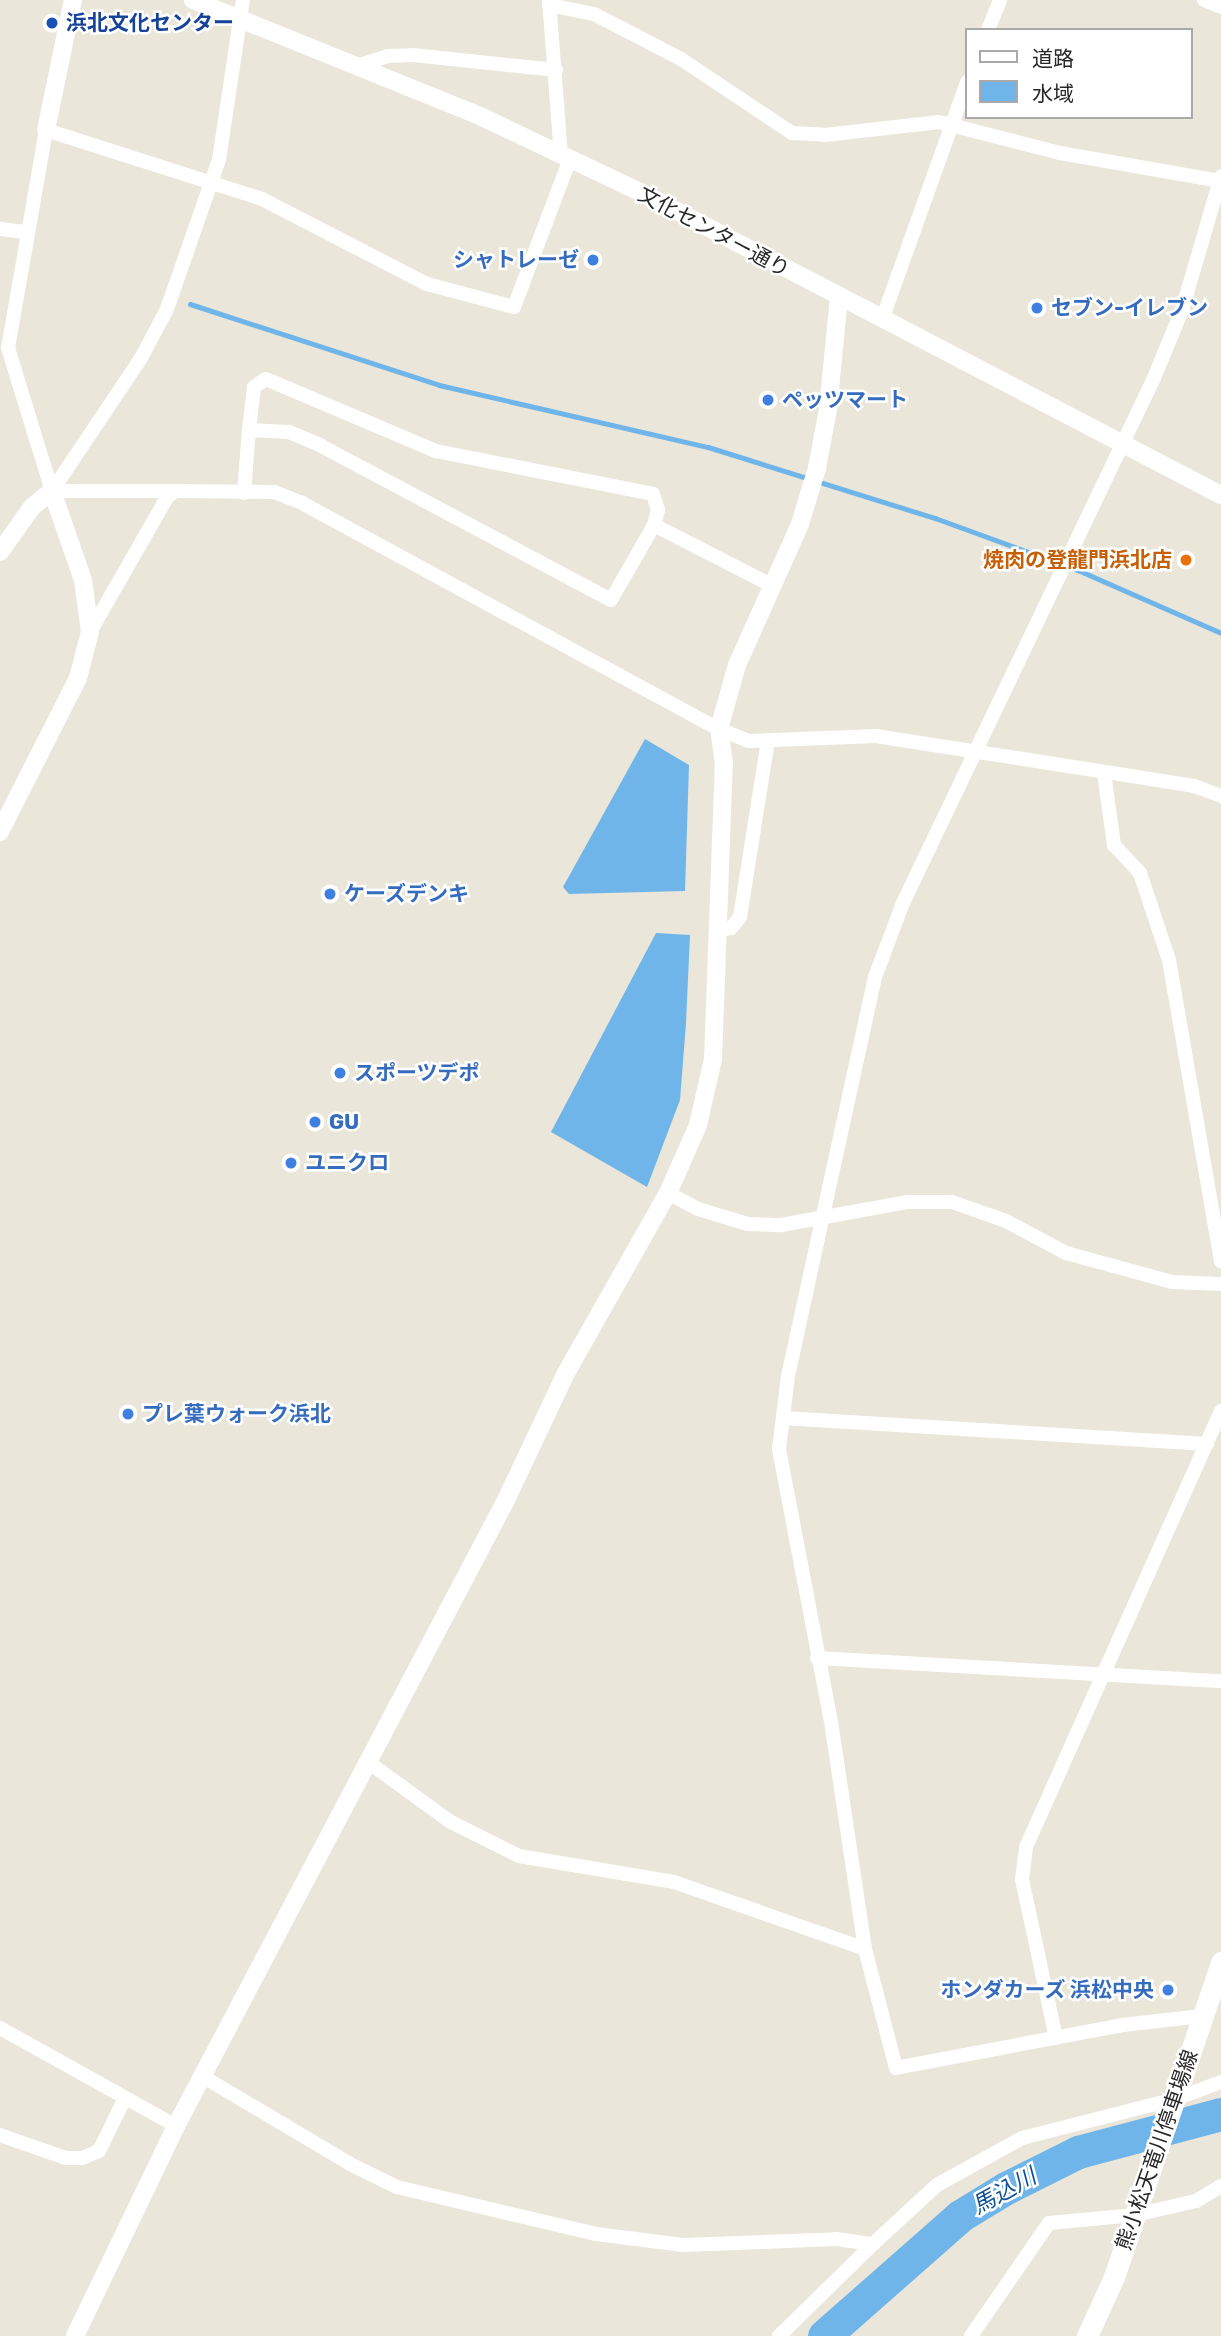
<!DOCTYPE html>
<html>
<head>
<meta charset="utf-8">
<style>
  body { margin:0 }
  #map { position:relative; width:1221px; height:2336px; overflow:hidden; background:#eae6d9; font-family:Rubik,"Noto Sans JP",sans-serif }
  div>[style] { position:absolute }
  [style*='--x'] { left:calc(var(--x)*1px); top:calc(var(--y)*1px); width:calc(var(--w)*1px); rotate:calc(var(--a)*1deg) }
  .water>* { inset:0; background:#6fb5e9 }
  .stream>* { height:5px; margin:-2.5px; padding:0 2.5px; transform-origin:2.5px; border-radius:2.5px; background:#6fb5e9 }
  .river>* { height:33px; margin:-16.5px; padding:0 16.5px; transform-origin:16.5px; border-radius:16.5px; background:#6fb5e9 }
  .minor>* { height:14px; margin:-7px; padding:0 7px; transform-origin:7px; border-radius:7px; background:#fff }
  .tertiary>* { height:18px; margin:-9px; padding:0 9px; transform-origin:9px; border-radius:9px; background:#fff }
  .secondary>* { height:21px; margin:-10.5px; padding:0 10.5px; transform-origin:10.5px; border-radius:10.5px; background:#fff }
  .dots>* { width:19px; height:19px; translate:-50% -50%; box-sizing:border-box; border:4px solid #fff; border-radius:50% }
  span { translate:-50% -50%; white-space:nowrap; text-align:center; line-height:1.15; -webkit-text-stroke:5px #fff; paint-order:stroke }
  .transit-label { font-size:21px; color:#164399; font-weight:700 }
  .left { translate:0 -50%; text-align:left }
  .street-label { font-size:21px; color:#282828 }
  .shop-label { font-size:21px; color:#366cbe; font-weight:700 }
  .right { translate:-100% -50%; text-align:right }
  .food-label { font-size:21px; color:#c56008; font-weight:700 }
  .water-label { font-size:23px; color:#125192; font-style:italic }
  .legend { position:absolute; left:965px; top:28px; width:228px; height:91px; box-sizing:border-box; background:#fff; border:2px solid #a9a9a9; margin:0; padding:9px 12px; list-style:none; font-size:21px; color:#282828 }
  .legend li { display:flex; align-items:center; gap:14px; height:35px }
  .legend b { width:35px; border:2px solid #a9a9a9 }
</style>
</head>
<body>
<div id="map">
  <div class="water">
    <i style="clip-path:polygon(645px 739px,689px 765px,685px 891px,569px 894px,563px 887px)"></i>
    <i style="clip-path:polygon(656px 933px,690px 935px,686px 1023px,680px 1100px,647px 1187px,551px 1132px)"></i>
  </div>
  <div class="stream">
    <i style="--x:190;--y:304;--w:262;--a:18"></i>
    <i style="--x:439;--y:385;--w:276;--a:13"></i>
    <i style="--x:708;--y:447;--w:238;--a:17.4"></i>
    <i style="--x:935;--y:518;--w:154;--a:20.1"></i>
    <i style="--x:1080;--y:571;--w:154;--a:23.7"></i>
  </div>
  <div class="river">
    <i style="--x:824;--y:2336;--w:181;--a:-41.4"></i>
    <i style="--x:960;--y:2216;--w:54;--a:-31.3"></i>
    <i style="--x:1006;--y:2188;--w:80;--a:-26.6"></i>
    <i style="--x:1078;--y:2152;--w:148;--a:-14.9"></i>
  </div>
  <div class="minor">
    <i style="--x:549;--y:0;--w:155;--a:85.6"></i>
    <i style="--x:1204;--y:0;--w:18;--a:22"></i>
    <i style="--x:549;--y:5;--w:46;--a:11.3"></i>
    <i style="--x:594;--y:14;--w:98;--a:27.3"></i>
    <i style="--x:681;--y:59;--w:133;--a:33.7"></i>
    <i style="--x:792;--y:133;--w:33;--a:3"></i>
    <i style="--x:825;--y:135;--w:115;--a:-6.5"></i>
    <i style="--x:939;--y:122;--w:125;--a:14.4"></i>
    <i style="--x:1060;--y:153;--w:163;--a:9.9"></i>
    <i style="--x:988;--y:30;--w:32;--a:-68"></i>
    <i style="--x:360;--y:65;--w:29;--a:-18"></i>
    <i style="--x:388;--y:56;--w:25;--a:-2"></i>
    <i style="--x:413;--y:55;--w:144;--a:6"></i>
    <i style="--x:0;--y:229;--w:25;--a:7"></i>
    <i style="--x:883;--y:317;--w:250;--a:-70.3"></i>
    <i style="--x:52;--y:491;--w:150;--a:-107.1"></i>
    <i style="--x:8;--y:348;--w:221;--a:-80.1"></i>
    <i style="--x:46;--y:130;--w:227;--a:17.7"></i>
    <i style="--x:262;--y:199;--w:186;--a:27.3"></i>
    <i style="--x:427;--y:284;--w:90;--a:14.8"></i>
    <i style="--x:514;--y:307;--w:158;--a:-69.3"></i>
    <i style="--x:52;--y:491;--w:160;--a:-56.2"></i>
    <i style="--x:141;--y:358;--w:55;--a:-62"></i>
    <i style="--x:167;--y:309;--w:158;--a:-70.8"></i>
    <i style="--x:219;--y:160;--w:162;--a:-81.5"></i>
    <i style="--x:52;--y:491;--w:124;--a:0"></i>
    <i style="--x:244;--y:493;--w:63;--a:-85.5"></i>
    <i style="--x:249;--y:430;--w:43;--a:-83.4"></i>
    <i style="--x:254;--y:387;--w:14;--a:-34"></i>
    <i style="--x:266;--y:379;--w:185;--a:23"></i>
    <i style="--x:436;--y:451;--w:221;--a:11.2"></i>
    <i style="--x:653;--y:494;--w:17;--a:73"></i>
    <i style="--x:658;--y:510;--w:16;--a:105"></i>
    <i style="--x:654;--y:525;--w:86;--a:119.8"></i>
    <i style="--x:611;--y:600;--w:330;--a:-152"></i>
    <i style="--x:320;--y:445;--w:34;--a:-157"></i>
    <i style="--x:289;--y:432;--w:40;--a:-177.1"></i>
    <i style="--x:654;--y:525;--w:134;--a:27.1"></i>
    <i style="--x:90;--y:632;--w:157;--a:-60.2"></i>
    <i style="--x:168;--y:496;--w:9;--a:-32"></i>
    <i style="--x:176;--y:491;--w:98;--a:0.6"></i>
    <i style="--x:274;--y:492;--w:30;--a:21"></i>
    <i style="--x:302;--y:503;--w:474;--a:28.5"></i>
    <i style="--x:719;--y:729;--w:32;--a:22"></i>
    <i style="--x:749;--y:741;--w:127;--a:-2.3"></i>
    <i style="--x:876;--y:736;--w:322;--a:8.9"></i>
    <i style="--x:1194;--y:786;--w:29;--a:20"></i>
    <i style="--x:1104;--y:773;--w:73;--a:82.1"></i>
    <i style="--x:1114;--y:845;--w:38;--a:47"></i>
    <i style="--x:1140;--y:873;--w:92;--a:71.6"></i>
    <i style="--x:1169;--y:960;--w:306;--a:80.2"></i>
    <i style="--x:717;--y:931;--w:14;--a:-12"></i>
    <i style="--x:731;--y:928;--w:14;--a:-51"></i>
    <i style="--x:740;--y:917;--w:178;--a:-81"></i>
    <i style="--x:668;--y:1193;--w:34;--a:28"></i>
    <i style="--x:698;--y:1209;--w:52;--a:16.7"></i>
    <i style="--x:748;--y:1224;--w:33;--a:2"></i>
    <i style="--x:781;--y:1225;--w:129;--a:-10.3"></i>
    <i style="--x:908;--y:1202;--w:44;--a:0"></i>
    <i style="--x:952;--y:1202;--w:57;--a:19.4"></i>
    <i style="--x:1006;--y:1221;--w:68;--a:28.1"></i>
    <i style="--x:1066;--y:1253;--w:110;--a:15.3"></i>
    <i style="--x:1172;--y:1282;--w:49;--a:2.3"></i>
    <i style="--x:783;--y:1418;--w:425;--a:3.5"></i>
    <i style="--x:817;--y:1658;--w:405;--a:3.3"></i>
    <i style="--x:368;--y:1762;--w:102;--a:35.9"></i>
    <i style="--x:451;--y:1822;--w:76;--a:26.6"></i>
    <i style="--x:519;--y:1856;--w:157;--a:9.5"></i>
    <i style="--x:674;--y:1882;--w:202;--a:19.3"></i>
    <i style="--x:1202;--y:2016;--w:80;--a:173.5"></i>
    <i style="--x:1123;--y:2025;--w:231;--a:169.3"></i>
    <i style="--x:896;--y:2068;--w:123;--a:-104.6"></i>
    <i style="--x:865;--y:1949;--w:224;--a:-98.5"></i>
    <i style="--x:832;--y:1727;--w:283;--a:-100.8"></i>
    <i style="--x:779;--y:1449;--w:74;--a:-83"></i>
    <i style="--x:788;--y:1376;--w:408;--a:-77.7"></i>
    <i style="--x:875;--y:977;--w:79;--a:-69.3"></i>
    <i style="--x:903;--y:903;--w:582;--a:-64.45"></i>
    <i style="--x:1154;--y:378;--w:74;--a:-67.6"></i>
    <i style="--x:1182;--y:310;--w:139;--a:-73.7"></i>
    <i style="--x:0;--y:2028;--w:201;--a:29.1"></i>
    <i style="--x:1056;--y:2038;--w:162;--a:-102.1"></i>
    <i style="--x:1022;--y:1880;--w:33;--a:-83"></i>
    <i style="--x:1026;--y:1847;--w:478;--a:-65.9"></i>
    <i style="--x:202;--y:2076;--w:172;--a:30.7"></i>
    <i style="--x:350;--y:2164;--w:52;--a:26.1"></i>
    <i style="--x:397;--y:2187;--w:204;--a:13.3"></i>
    <i style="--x:596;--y:2234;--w:88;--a:7.2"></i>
    <i style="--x:683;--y:2245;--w:153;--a:-2.2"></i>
    <i style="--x:836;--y:2239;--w:37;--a:8"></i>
    <i style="--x:873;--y:2244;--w:132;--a:135.6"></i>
    <i style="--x:0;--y:2135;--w:70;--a:19.2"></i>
    <i style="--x:66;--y:2158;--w:16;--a:0"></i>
    <i style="--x:82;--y:2158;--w:18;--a:-22"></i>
    <i style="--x:99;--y:2151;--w:59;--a:-63.9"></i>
    <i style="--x:873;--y:2244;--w:87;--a:-42.7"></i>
    <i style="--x:937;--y:2185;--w:97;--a:-28.9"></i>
    <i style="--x:1022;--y:2138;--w:158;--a:-14.3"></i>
    <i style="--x:1175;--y:2099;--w:49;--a:-20.3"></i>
    <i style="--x:971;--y:2336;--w:137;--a:-55.4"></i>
    <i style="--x:1049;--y:2223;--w:86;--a:-5.3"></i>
    <i style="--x:1135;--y:2215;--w:63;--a:-12.9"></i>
    <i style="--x:1196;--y:2201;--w:29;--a:-31"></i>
  </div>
  <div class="tertiary">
    <i style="--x:193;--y:0;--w:312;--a:22"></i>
    <i style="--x:482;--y:117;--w:177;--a:25.4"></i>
    <i style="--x:642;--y:193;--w:653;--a:27.55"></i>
    <i style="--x:46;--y:130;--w:133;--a:-78.3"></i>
    <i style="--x:0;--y:552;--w:55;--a:-54.6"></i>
    <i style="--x:32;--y:507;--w:26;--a:-39"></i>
    <i style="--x:52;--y:491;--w:94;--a:70.8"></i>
    <i style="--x:83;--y:580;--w:52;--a:82.3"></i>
    <i style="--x:90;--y:632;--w:48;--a:104.6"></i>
    <i style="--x:78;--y:678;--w:173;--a:116.9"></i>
    <i style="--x:75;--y:2336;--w:233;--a:-64.3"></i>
    <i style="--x:176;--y:2126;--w:708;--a:-62.2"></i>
    <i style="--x:506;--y:1500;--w:140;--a:-64.7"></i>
    <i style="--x:566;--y:1373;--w:207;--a:-60.5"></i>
    <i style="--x:668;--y:1193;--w:74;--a:-66.2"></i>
    <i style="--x:698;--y:1125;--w:68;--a:-77.2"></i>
    <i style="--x:713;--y:1059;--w:295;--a:-87.9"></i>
    <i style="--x:724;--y:764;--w:35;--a:-98"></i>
    <i style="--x:719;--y:729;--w:66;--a:-74.3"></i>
    <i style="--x:737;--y:665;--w:154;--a:-65.9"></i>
    <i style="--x:800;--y:524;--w:59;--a:-73.1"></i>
    <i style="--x:817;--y:468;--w:60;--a:-79.4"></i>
    <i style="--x:828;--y:409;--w:114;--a:-84.4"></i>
  </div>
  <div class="secondary">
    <i style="--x:1087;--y:2336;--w:65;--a:-65.4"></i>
    <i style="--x:1114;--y:2277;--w:333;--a:-71.2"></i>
  </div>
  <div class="dots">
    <i style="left:52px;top:23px;background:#1a4fb4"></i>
    <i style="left:593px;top:260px;background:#3f7fe0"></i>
    <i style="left:1037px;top:308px;background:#3f7fe0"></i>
    <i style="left:768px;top:400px;background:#3f7fe0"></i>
    <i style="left:1186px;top:560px;background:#e8710a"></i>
    <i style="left:330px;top:894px;background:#3f7fe0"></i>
    <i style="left:340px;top:1073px;background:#3f7fe0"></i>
    <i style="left:315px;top:1122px;background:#3f7fe0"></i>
    <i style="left:291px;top:1163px;background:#3f7fe0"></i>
    <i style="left:128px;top:1414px;background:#3f7fe0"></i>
    <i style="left:1168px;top:1990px;background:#3f7fe0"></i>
  </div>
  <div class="transit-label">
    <span class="left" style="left:66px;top:23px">浜北文化センター</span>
  </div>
  <div class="street-label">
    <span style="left:714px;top:232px;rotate:28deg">文化センター通り</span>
    <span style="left:1157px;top:2150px;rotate:-71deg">熊小松天竜川停車場線</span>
  </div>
  <div class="shop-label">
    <span class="right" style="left:579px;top:260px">シャトレーゼ</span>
    <span class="left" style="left:1051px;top:308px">セブン-イレブン</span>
    <span class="left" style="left:782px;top:400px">ペッツマート</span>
    <span class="left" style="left:344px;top:894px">ケーズデンキ</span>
    <span class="left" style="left:354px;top:1073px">スポーツデポ</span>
    <span class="left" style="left:329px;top:1122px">GU</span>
    <span class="left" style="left:305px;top:1163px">ユニクロ</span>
    <span class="left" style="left:142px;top:1414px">プレ葉ウォーク浜北</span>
    <span class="right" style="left:1154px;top:1990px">ホンダカーズ 浜松中央</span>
  </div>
  <div class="food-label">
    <span class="right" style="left:1172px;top:560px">焼肉の登龍門浜北店</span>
  </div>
  <div class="water-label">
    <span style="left:1004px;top:2191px;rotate:-29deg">馬込川</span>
  </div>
  <ul class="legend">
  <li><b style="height:9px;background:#fff"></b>道路</li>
  <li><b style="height:19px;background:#6fb5e9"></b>水域</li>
  </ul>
</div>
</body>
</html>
